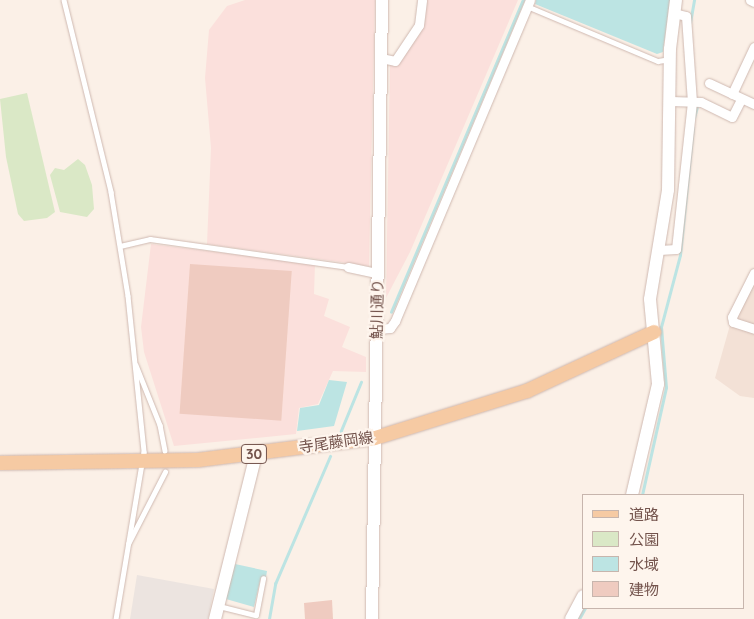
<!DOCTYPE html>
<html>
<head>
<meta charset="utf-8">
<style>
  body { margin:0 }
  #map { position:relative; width:754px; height:619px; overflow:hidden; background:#fbf0e7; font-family:Quicksand,"Noto Sans JP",sans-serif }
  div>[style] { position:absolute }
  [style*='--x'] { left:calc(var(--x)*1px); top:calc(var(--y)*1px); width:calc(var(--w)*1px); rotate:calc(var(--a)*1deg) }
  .residential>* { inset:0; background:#f3e1d6 }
  .commercial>* { inset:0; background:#fbe0dc }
  .industrial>* { inset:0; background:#ece4e0 }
  .green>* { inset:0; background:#dae8c6 }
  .water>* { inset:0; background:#bce4e3 }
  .stream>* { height:2.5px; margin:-1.25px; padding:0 1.25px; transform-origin:1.25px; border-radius:1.25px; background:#bce4e3 }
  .building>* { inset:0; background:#efcbc0; transform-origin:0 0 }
  .roads { filter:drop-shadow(0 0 1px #cfb9b1) drop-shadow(0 0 1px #cfb9b1) }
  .lane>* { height:4.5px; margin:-2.25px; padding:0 2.25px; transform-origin:2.25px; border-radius:2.25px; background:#fff }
  .street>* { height:9px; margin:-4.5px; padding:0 4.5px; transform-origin:4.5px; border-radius:4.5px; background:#fff }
  .secondary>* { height:12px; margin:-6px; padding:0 6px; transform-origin:6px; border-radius:6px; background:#fff }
  .primary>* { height:14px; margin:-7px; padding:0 7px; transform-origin:7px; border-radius:7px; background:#f6caa3 }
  span { translate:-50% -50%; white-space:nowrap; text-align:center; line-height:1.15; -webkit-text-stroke:4.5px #fef5ed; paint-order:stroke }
  .shield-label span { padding:1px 4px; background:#fef5ed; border:1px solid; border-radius:4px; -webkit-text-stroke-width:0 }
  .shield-label { font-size:14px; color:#74544d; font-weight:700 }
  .street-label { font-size:15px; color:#74544d }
  .legend { position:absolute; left:582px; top:494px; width:162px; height:115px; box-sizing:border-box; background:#fef5ed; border:1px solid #c7b5ad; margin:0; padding:6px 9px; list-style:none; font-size:15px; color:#74544d }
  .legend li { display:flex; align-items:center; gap:10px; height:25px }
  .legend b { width:25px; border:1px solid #c7b5ad }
</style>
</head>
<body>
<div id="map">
  <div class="residential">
    <i style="clip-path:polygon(754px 276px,754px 398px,740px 396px,715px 378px,730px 325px)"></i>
  </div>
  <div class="commercial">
    <i style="clip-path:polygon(245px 0,375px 0,369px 266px,207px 244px,211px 148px,205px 78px,209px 30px,227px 6px)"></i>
    <i style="clip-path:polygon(425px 0,518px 0,410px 252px,386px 298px,390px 63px,401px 56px)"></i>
    <i style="clip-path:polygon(151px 244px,315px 264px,314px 294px,329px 299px,324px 316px,350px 327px,342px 347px,366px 357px,366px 372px,333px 371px,318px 404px,299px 408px,296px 434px,174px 446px,144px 352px,141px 327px)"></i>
  </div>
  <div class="industrial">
    <i style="clip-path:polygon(137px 575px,214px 589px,208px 619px,130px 619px)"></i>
  </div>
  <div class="green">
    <i style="clip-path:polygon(27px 93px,55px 212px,47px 218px,24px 221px,18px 214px,6px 157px,0 99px)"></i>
    <i style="clip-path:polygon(78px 159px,85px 165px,92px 185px,94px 209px,87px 217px,60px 212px,50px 175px,55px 168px,64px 170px)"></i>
  </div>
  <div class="water">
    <i style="clip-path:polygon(536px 0,670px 0,663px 52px,657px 54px,535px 4px)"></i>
    <i style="clip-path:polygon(329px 380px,347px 382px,334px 426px,297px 431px,300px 408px,319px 405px)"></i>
    <i style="clip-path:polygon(235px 564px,267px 571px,266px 577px,261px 577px,254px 607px,226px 599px)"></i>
  </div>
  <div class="stream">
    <i style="--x:690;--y:23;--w:23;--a:-80"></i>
    <i style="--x:694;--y:118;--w:11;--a:-75"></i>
    <i style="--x:391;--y:312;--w:339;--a:-67.1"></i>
    <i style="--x:340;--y:433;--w:55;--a:-67.6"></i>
    <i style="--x:642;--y:495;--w:110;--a:-77.4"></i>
    <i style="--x:666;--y:388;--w:61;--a:-94.7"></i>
    <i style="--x:661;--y:327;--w:74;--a:-75.2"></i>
    <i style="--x:680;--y:255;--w:128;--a:-84.2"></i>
    <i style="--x:269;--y:619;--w:36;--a:-80"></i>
    <i style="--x:275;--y:584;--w:139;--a:-66.7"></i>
    <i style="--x:579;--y:619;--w:13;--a:-61"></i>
  </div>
  <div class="building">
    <i style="left:190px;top:264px;width:102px;height:150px;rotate:4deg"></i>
    <i style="clip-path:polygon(332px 600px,333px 619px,305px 619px,304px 603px)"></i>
  </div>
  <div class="roads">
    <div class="lane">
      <i style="--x:64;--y:0;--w:198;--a:76.2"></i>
      <i style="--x:111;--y:192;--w:105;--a:80.7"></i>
      <i style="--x:128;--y:296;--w:157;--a:84.1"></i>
      <i style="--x:144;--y:452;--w:169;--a:99.5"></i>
      <i style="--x:527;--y:6;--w:142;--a:22.8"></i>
      <i style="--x:658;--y:61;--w:12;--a:-9"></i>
      <i style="--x:120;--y:246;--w:31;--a:-13"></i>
      <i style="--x:150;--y:239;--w:200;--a:8"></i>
      <i style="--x:136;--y:365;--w:65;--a:68.2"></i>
      <i style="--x:160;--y:425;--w:26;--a:79"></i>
      <i style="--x:128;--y:544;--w:81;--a:-62.8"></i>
      <i style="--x:219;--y:606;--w:38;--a:14"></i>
      <i style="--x:256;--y:615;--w:37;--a:-79"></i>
    </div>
    <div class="street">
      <i style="--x:750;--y:0;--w:4;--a:27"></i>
      <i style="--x:381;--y:58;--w:14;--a:12"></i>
      <i style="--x:395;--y:61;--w:43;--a:-56.3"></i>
      <i style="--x:419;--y:25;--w:25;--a:-83"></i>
      <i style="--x:709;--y:83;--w:50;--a:25"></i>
      <i style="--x:732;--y:94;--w:52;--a:-64.9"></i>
      <i style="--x:671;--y:101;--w:30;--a:2"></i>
      <i style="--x:701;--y:102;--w:34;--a:26"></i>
      <i style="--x:732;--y:117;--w:20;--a:-63"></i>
      <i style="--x:659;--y:250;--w:17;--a:-3"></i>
      <i style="--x:676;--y:249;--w:148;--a:-83.8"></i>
      <i style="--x:692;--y:102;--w:86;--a:-94"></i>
      <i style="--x:686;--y:16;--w:12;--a:-166"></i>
      <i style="--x:348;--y:267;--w:30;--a:12"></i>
      <i style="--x:754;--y:273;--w:49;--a:116.6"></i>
      <i style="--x:732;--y:317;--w:5;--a:79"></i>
      <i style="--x:733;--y:322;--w:22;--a:18"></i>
      <i style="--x:377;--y:329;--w:13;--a:-4"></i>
      <i style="--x:390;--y:328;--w:9;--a:-54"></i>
      <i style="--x:395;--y:321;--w:348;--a:-67.2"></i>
    </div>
    <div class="secondary">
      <i style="--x:632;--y:495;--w:114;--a:-76.8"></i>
      <i style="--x:658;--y:384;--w:85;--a:-95.4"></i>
      <i style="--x:650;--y:299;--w:110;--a:-80.6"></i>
      <i style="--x:668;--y:190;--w:141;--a:-89.2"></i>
      <i style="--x:670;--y:49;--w:49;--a:-83"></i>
      <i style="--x:215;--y:619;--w:170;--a:-76"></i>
      <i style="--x:372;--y:619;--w:619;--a:-89.07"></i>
      <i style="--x:571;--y:619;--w:26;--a:-62"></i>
    </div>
    <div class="primary">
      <i style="--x:0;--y:463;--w:198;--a:-0.9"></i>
      <i style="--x:198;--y:460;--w:178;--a:-7.1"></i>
      <i style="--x:375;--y:438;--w:159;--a:-17.2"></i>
      <i style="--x:527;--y:391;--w:140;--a:-24.9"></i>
    </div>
  </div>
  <div class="shield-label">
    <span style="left:254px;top:454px">30</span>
  </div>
  <div class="street-label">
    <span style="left:377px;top:309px;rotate:-89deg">鮎川通り</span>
    <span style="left:336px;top:442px;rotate:-8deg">寺尾藤岡線</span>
  </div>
  <ul class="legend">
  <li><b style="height:6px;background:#f6caa3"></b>道路</li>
  <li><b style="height:14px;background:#dae8c6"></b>公園</li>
  <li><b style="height:14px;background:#bce4e3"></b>水域</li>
  <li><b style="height:14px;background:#efcbc0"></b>建物</li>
  </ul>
</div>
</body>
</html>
